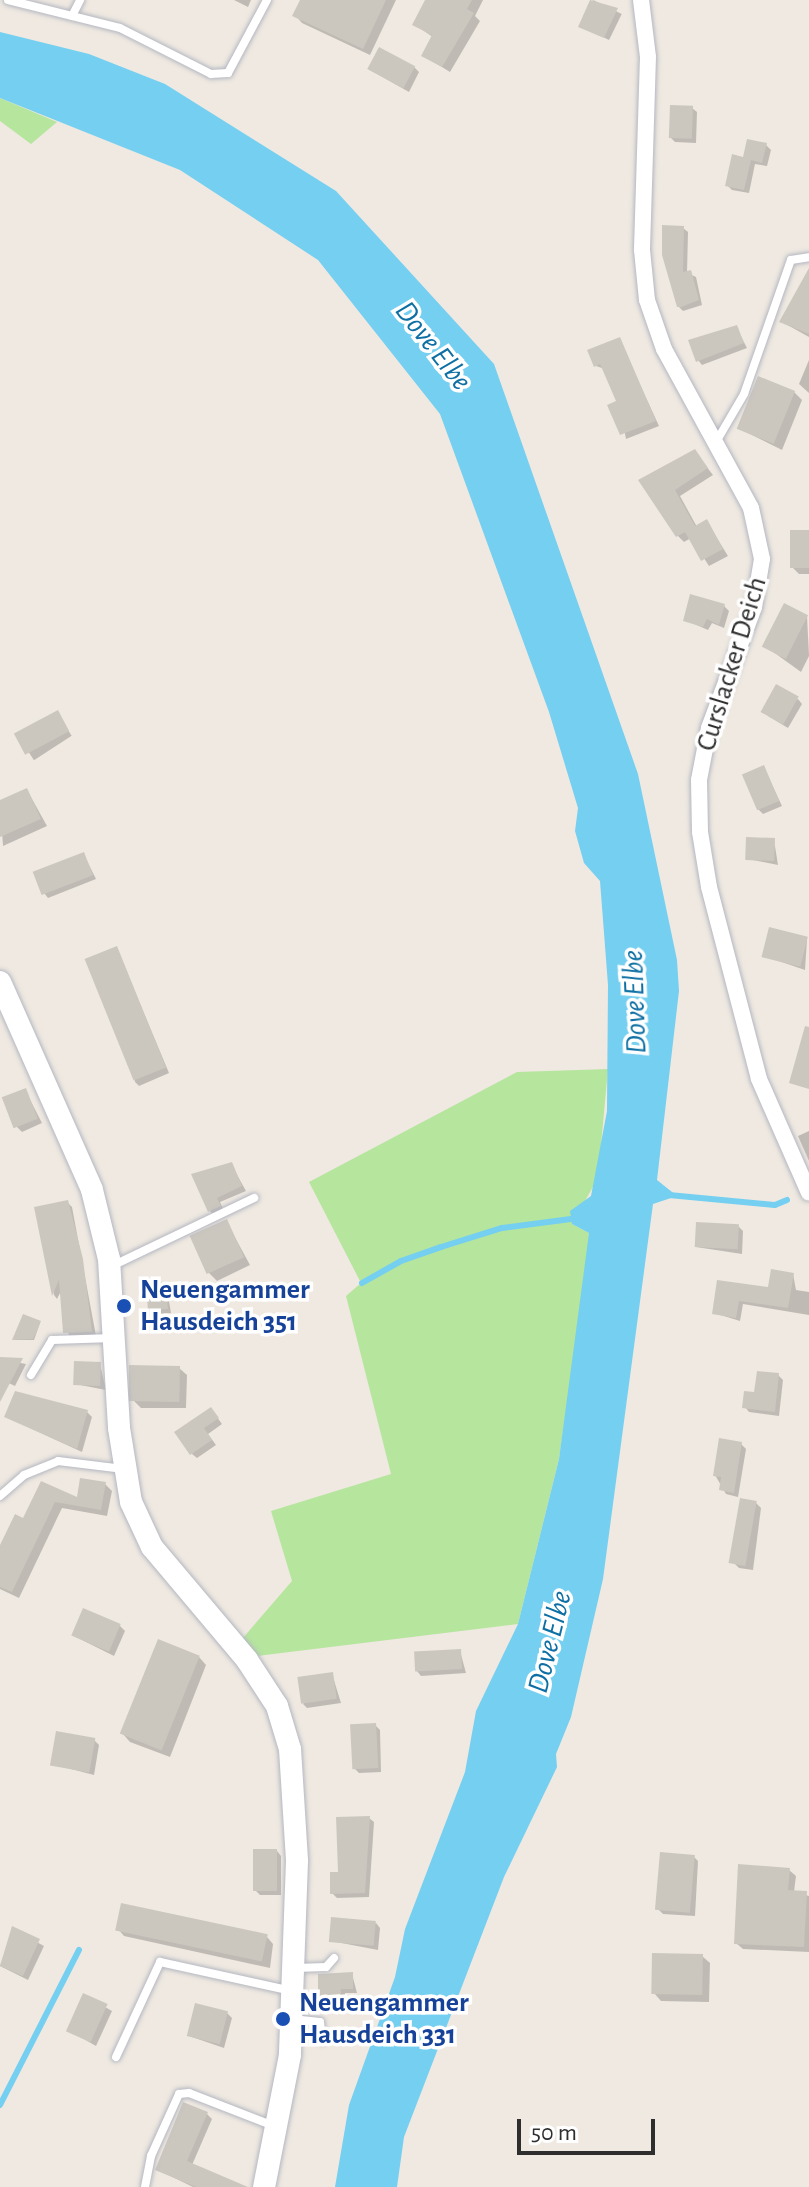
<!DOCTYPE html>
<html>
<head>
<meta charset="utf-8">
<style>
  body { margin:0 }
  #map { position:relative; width:809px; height:2187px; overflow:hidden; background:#efe9e1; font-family:"Alegreya Sans",sans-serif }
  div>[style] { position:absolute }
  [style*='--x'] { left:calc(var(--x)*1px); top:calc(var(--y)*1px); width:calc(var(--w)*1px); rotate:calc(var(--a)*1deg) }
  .green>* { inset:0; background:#b6e59e }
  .water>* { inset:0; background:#75cff0 }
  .shadow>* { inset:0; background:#0003; transform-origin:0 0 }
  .stream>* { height:6px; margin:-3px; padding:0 3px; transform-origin:3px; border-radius:3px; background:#75cff0 }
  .building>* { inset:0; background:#cbc7bf; transform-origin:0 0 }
  .roads { filter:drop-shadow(0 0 2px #b4b7c1) drop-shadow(0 0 2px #b4b7c1) }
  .lane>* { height:8px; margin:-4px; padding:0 4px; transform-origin:4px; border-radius:4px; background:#fff }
  .street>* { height:16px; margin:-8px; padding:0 8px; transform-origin:8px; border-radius:8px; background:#fff }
  .secondary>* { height:22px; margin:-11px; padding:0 11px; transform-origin:11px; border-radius:11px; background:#fff }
  .dots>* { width:22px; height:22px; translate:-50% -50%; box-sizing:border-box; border:4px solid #fff; border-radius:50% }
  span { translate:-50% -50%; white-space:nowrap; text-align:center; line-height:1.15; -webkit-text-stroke:7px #fff; paint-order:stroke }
  .street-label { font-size:28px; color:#2e2e2e }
  .transit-label { font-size:28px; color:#164399; font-weight:700 }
  .left { translate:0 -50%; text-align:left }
  .water-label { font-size:30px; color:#0d6fa3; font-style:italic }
  .scale { position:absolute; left:517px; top:2119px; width:138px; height:36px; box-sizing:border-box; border:4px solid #2e2e2e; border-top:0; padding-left:10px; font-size:24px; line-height:28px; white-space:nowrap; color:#2e2e2e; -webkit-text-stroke:6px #fff; paint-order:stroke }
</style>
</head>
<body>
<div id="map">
  <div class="green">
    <i style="clip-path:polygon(0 98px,57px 122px,31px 144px,0 121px)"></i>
    <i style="clip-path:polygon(608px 1069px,598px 1178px,572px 1224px,589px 1233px,588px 1261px,559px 1459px,518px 1624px,257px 1656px,242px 1639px,292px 1581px,271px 1511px,391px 1474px,346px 1296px,361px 1283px,309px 1182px,517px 1072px)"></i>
  </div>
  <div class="water">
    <i style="clip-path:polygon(0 32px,89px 54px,165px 84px,336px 191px,494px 364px,638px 774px,677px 960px,679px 991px,657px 1180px,677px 1196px,653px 1204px,603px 1579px,571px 1717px,556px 1754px,557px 1767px,504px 1877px,404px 2137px,397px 2187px,335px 2187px,349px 2105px,395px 1977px,405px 1929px,465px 1772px,476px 1711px,518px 1624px,559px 1459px,589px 1233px,572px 1224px,570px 1211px,591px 1196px,607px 1111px,608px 985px,600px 881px,584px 863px,575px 831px,578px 808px,549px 712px,440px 414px,318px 260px,180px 170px,0 98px)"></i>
  </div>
  <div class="shadow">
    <i style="clip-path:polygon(234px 0,251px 0,248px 7px)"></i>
    <i style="clip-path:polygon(302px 0,396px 0,370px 55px,302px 23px,295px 15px)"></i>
    <i style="clip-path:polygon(428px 0,483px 0,475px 16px,480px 21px,450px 72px,424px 56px,433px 37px,415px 25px)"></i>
    <i style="left:593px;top:0;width:32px;height:29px;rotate:26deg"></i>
    <i style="clip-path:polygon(414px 67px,419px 72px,409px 92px,370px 70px)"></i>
    <i style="clip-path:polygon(692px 108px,697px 112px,696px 143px,675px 142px,670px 137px)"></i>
    <i style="clip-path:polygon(766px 145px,771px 150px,767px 166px,755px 164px,749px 193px,732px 190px,727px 185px,745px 159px)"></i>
    <i style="clip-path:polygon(683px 228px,688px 232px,687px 273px,696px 277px,702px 305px,683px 311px,678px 306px)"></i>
    <i style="clip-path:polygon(809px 271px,809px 337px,782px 322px)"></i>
    <i style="clip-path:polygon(736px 327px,747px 348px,702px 365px,698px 360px)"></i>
    <i style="clip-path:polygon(619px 339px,659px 426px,626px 439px,619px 402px,605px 369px,596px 366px)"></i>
    <i style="clip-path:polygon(809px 360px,809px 393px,799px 384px)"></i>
    <i style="clip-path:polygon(794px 392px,802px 400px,782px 450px,738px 428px)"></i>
    <i style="clip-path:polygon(695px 452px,713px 475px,680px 496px,697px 527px,707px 522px,728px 556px,709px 566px,691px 538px,684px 542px,678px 536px,641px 481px)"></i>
    <i style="clip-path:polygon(809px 532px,809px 574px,799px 574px,792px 567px)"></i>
    <i style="clip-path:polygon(724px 606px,729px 611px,724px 628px,712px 623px,708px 630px,685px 620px)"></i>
    <i style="clip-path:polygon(807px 616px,809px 656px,801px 672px,765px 646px)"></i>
    <i style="clip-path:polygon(798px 699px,802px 704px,788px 728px,768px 716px)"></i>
    <i style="left:57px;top:713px;width:27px;height:45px;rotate:57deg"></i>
    <i style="clip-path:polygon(764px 768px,782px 806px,763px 814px,758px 809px)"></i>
    <i style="clip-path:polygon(27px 790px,47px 826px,3px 846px,0 802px)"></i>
    <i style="clip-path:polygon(774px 840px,778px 865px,748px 859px)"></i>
    <i style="clip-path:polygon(84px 855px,96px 879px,48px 898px,44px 893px)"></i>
    <i style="clip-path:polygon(807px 939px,805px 970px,764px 956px)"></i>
    <i style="clip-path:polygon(117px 949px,169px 1073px,139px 1086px,135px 1082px)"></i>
    <i style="clip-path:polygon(25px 1090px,42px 1123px,22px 1132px,17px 1127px)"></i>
    <i style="clip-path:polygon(809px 1131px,809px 1161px,798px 1136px)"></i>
    <i style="clip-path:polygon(231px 1164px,246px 1191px,220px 1202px,224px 1211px,214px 1216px,210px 1211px)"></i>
    <i style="clip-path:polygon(67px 1202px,72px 1207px,96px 1336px,69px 1337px,62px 1289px,57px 1299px,54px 1295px,37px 1209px)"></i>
    <i style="clip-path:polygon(226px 1221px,250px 1265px,217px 1281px,209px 1273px)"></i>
    <i style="clip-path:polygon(738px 1226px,743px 1231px,742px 1254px,696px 1247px)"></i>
    <i style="clip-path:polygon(793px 1274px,796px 1290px,809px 1292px,809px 1315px,743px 1304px,740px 1321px,714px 1313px,719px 1282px,770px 1290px)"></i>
    <i style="clip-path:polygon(166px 1284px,171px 1313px,154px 1314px,149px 1309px)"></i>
    <i style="clip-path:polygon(40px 1323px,34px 1340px,14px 1340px)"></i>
    <i style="clip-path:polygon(0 1359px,26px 1364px,15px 1386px,0 1379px)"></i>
    <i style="clip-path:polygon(100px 1364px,106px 1390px,75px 1384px)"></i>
    <i style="clip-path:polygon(179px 1368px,187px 1375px,186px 1408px,141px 1408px,133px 1400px)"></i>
    <i style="clip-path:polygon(778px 1375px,783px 1380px,779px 1416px,749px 1412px,745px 1407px)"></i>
    <i style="clip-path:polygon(211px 1409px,222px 1424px,208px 1434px,216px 1445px,197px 1458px,192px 1454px)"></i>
    <i style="clip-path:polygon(87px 1412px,92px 1417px,82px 1452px,6px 1417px)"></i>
    <i style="clip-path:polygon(741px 1444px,746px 1449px,738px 1497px,726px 1494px,715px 1475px)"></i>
    <i style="clip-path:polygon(42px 1483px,78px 1500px,105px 1484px,112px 1491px,107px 1516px,62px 1508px,19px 1598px,0 1589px,0 1550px,24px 1520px)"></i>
    <i style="clip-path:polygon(756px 1503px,761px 1508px,753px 1570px,739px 1568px,734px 1563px)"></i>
    <i style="clip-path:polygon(120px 1626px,125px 1631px,114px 1656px,74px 1636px)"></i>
    <i style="clip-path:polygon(460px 1651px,466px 1673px,421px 1676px,417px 1671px)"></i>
    <i style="clip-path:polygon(199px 1657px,206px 1665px,170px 1757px,130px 1742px,123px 1734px)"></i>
    <i style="clip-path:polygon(332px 1674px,341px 1703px,307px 1708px,303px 1704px)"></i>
    <i style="clip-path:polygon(375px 1725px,380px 1730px,381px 1772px,359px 1773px,355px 1769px)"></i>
    <i style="clip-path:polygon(94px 1740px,99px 1745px,94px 1775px,52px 1764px)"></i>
    <i style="clip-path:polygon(369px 1818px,374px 1822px,369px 1897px,337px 1898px,332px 1893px)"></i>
    <i style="clip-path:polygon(277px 1851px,281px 1856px,281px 1895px,260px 1895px,255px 1890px)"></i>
    <i style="clip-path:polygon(694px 1857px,698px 1861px,695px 1916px,663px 1914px,658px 1909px)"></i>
    <i style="clip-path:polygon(789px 1870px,796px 1876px,794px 1892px,809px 1896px,809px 1952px,743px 1949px,736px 1943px)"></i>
    <i style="clip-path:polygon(376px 1923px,380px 1928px,378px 1950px,331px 1941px)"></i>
    <i style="clip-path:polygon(13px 1929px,44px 1946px,28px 1980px,0 1966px)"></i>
    <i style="clip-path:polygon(118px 1929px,267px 1937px,273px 1944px,270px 1968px,124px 1936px)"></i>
    <i style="clip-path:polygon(702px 1956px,710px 1963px,709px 2002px,661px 2001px,654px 1993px)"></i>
    <i style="clip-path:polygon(352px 1974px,357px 1993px,345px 1993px,345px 2011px,325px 2011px,320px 2006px)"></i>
    <i style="clip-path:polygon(84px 1995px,112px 2011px,96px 2046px,68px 2030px)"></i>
    <i style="clip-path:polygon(227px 2013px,232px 2018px,224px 2048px,189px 2036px)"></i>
    <i style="clip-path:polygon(207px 2114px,212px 2119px,192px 2165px,235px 2187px,193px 2187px,158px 2170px)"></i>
  </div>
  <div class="stream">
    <i style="--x:669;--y:1195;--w:106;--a:5.4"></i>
    <i style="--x:775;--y:1205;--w:13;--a:-23"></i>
    <i style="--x:362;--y:1283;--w:45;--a:-29.4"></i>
    <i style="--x:401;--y:1261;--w:42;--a:-19.3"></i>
    <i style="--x:441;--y:1247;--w:64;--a:-17.3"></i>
    <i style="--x:502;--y:1228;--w:77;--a:-7.5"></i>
    <i style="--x:0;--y:2105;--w:174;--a:-63"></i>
  </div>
  <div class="building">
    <i style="clip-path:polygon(300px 0,386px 0,363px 49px,292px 16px)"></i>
    <i style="clip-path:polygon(425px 0,472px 0,467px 9px,474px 13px,442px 67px,421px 56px,432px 35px,412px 25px)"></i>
    <i style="clip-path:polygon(590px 0,618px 8px,604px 38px,578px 27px)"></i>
    <i style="left:379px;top:47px;width:41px;height:25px;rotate:28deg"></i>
    <i style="left:670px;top:105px;width:23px;height:33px;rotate:2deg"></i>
    <i style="clip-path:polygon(747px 139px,767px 143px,762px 163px,751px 160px,744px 190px,725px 186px,732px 154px,743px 157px)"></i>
    <i style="clip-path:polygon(662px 225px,684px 226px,683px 272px,691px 270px,699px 300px,681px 307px,677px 307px,662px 255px)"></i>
    <i style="clip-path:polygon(809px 268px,809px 334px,779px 322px)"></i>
    <i style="clip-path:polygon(737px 325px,744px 343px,696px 362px,688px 340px)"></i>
    <i style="clip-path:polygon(620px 337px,656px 421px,620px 435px,607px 405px,616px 401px,600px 364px,594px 367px,587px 350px)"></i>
    <i style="left:758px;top:376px;width:40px;height:57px;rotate:22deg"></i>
    <i style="clip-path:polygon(695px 449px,708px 468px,675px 490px,695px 526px,707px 519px,723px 549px,701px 561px,685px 532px,676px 537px,638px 480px)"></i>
    <i style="left:809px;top:530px;width:38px;height:19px;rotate:90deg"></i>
    <i style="clip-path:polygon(690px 594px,725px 604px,719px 625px,707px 619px,703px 627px,683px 621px)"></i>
    <i style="left:784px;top:603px;width:27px;height:49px;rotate:27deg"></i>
    <i style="left:776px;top:684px;width:26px;height:32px;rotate:29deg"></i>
    <i style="left:58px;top:710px;width:24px;height:50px;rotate:62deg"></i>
    <i style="left:764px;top:765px;width:39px;height:24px;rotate:67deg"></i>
    <i style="clip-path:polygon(27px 788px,41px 819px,0 837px,0 800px)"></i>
    <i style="left:746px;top:837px;width:29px;height:23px;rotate:2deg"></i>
    <i style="left:84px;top:852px;width:25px;height:55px;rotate:69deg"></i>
    <i style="left:769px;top:927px;width:40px;height:31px;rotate:14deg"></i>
    <i style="left:117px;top:946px;width:131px;height:35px;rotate:68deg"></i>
    <i style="clip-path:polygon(805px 1026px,809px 1027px,809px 1089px,789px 1083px)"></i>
    <i style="left:26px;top:1088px;width:33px;height:26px;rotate:69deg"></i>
    <i style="clip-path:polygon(232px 1162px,242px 1186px,217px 1198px,221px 1206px,208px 1212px,191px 1174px)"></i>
    <i style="clip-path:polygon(68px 1200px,83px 1259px,92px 1332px,63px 1333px,59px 1280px,52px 1296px,34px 1207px)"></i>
    <i style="left:227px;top:1219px;width:42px;height:41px;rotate:66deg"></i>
    <i style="left:696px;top:1222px;width:43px;height:25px;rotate:3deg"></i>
    <i style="clip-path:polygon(771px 1269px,794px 1273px,788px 1308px,739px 1301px,736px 1318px,712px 1314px,717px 1280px,768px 1287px)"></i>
    <i style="left:166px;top:1282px;width:27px;height:20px;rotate:86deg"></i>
    <i style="clip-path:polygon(23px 1314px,41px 1321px,36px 1333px,33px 1339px,12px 1340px)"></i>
    <i style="clip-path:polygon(0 1357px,23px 1358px,0 1402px)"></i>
    <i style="left:74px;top:1361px;width:27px;height:24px;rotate:2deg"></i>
    <i style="left:129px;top:1365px;width:51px;height:36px;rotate:1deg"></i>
    <i style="clip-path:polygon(757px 1371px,779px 1373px,775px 1412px,742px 1408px,744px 1391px,754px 1392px)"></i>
    <i style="clip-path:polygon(15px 1391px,88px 1410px,77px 1449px,4px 1417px)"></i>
    <i style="clip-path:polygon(211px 1407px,219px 1418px,204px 1428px,212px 1440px,190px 1455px,174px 1432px)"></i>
    <i style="clip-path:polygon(719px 1438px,742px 1442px,734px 1493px,719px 1490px,721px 1477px,713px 1476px)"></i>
    <i style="clip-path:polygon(80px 1478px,106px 1482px,101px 1510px,55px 1502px,12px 1592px,0 1587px,0 1545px,15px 1514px,23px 1518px,41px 1481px,77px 1497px)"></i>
    <i style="left:740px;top:1498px;width:17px;height:66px;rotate:10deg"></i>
    <i style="left:83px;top:1608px;width:41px;height:30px;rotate:23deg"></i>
    <i style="left:158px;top:1639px;width:45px;height:102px;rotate:22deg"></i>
    <i style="left:461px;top:1649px;width:20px;height:47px;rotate:87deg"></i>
    <i style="left:333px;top:1672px;width:27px;height:36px;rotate:82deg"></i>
    <i style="left:376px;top:1723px;width:45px;height:26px;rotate:87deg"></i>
    <i style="left:56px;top:1731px;width:40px;height:35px;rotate:10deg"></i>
    <i style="clip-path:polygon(370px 1816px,365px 1893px,330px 1894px,330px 1872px,338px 1872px,336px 1817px)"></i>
    <i style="left:253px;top:1849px;width:24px;height:42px"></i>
    <i style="left:660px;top:1852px;width:35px;height:58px;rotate:5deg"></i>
    <i style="clip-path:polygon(738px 1864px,790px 1868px,788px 1890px,807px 1891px,804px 1947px,734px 1944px)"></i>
    <i style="left:121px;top:1903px;width:150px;height:28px;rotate:12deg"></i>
    <i style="left:331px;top:1917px;width:45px;height:25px;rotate:5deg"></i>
    <i style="clip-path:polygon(12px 1926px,40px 1939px,23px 1976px,0 1966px)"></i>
    <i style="left:652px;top:1953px;width:51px;height:41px;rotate:1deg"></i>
    <i style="clip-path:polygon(353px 1972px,353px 1989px,341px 1989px,341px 2007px,318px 2007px,318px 1974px)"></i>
    <i style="left:83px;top:1993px;width:27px;height:42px;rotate:24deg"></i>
    <i style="left:195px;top:2003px;width:34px;height:34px;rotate:14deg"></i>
    <i style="clip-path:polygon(183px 2102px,208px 2112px,187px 2161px,248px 2187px,196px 2187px,155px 2170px)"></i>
  </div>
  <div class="roads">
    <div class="lane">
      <i style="--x:8;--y:0;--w:115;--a:14"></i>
      <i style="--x:120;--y:28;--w:102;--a:26.8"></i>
      <i style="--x:211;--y:74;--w:17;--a:-3"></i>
      <i style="--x:228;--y:73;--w:83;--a:-61.9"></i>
      <i style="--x:72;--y:16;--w:18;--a:-63"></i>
      <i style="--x:716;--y:442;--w:56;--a:-59.7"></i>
      <i style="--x:744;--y:394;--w:142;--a:-70.7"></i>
      <i style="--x:791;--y:260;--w:18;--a:-9"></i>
      <i style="--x:110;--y:1267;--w:160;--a:-25.6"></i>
      <i style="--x:31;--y:1375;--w:41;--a:-59"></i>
      <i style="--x:52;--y:1340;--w:62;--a:-1.8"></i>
      <i style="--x:0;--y:1496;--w:32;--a:-41"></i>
      <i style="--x:24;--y:1475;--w:37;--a:-22"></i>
      <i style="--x:58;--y:1461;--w:66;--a:6.9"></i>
      <i style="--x:295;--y:1968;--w:31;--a:-2"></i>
      <i style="--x:326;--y:1967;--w:12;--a:-48"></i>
      <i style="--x:292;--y:2019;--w:28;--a:6"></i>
      <i style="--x:320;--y:2022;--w:18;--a:84"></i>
      <i style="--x:116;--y:2057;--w:105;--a:-65.1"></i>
      <i style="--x:160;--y:1962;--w:135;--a:12.4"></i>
      <i style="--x:145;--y:2187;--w:32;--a:-79"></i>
      <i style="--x:151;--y:2156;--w:68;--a:-65.7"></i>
      <i style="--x:179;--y:2094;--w:10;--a:-6"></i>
      <i style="--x:189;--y:2093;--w:91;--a:21.2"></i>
    </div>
    <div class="street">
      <i style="--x:641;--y:0;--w:57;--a:83"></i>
      <i style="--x:648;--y:57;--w:193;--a:91.8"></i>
      <i style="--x:642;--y:250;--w:50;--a:84.3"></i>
      <i style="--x:647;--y:300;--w:52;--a:70.9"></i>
      <i style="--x:664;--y:349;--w:181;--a:61.3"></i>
      <i style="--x:751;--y:508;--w:52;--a:77.8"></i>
      <i style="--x:762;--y:559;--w:49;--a:99.5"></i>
      <i style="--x:754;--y:607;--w:129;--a:110.4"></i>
      <i style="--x:709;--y:728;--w:53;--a:100.9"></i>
      <i style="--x:699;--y:780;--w:52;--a:88.9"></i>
      <i style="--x:700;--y:832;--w:56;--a:80.7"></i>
      <i style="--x:709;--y:887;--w:198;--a:75.4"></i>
      <i style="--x:759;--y:1079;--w:124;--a:66.3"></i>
    </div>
    <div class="secondary">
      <i style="--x:0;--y:982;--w:227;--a:66.1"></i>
      <i style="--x:92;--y:1190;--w:71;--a:76.2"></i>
      <i style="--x:109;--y:1259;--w:169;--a:86.6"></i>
      <i style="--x:119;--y:1428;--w:75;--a:80.8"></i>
      <i style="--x:131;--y:1502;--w:50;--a:65"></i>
      <i style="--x:152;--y:1547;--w:148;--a:49.9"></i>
      <i style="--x:247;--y:1660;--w:55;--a:56.9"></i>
      <i style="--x:277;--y:1706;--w:45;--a:73.2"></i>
      <i style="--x:290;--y:1749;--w:112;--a:86.4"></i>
      <i style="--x:297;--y:1861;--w:194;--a:92.1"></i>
      <i style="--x:290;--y:2055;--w:135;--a:101.1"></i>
    </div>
  </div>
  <div class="dots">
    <i style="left:124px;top:1306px;background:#1a4fb4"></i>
    <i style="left:283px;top:2019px;background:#1a4fb4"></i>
  </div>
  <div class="street-label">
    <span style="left:732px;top:664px;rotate:-73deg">Curslacker Deich</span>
  </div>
  <div class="transit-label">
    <span class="left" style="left:140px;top:1306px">Neuengammer<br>Hausdeich 351</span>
    <span class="left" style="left:299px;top:2019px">Neuengammer<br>Hausdeich 331</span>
  </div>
  <div class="water-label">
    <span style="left:433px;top:346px;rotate:52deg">Dove Elbe</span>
    <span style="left:635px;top:1002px;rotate:-92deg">Dove Elbe</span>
    <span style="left:550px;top:1642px;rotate:-76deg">Dove Elbe</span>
  </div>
  <div class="scale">50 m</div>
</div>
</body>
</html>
